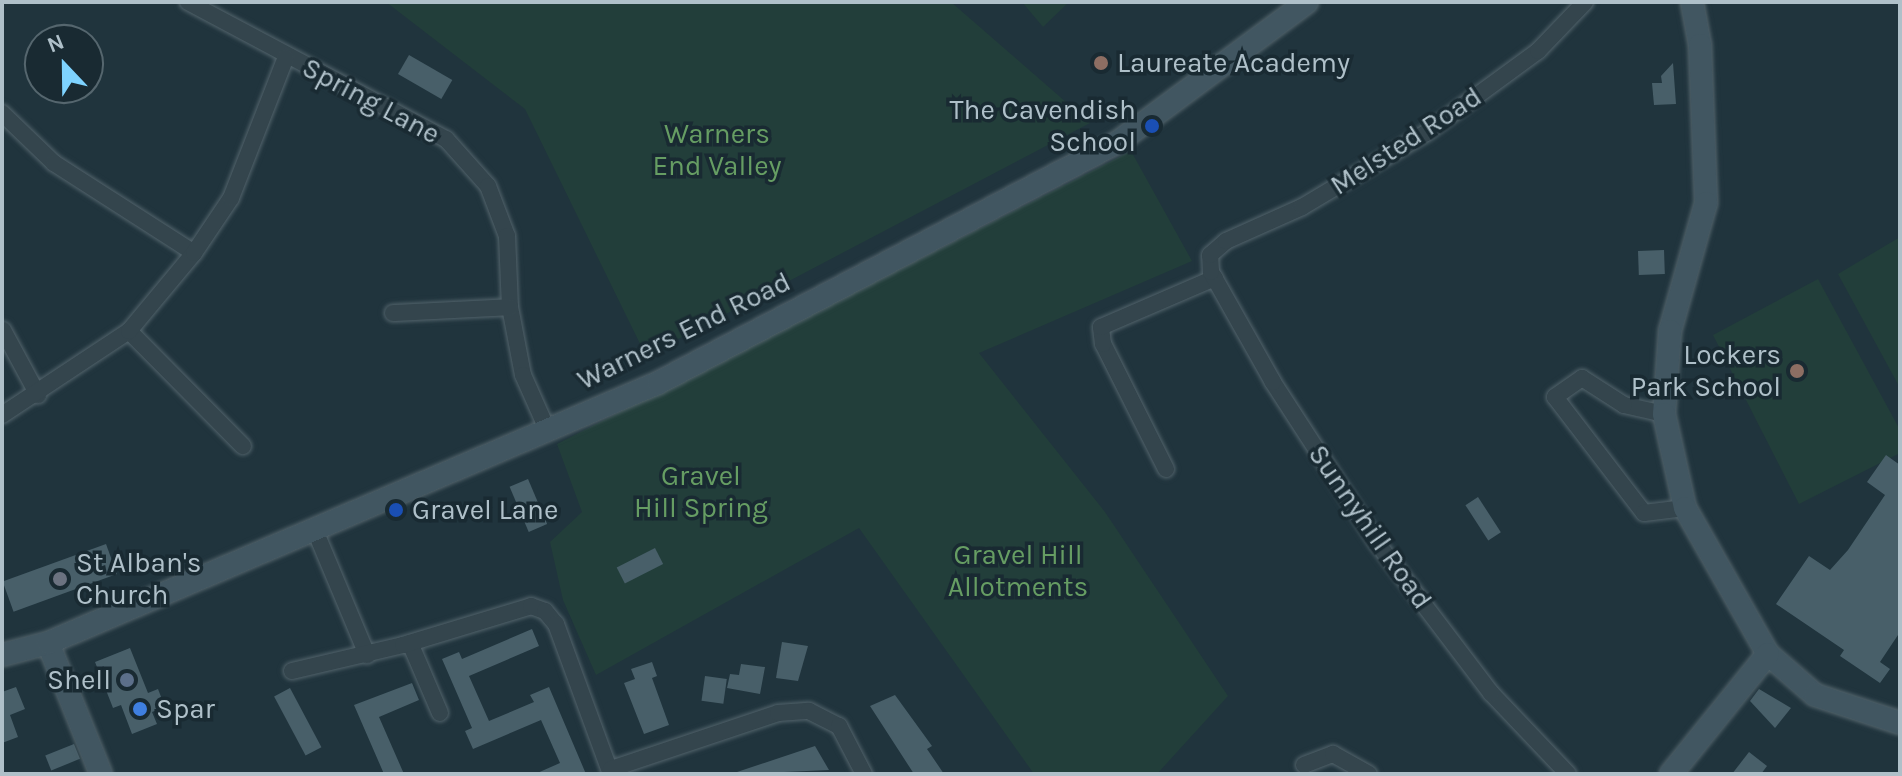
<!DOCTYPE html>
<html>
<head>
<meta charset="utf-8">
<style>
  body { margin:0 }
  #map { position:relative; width:1902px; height:776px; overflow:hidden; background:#20343d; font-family:Karla,sans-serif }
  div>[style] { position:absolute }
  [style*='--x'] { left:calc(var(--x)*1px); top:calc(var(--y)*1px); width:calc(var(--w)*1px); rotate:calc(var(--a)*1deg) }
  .green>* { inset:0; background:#223e3a }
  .building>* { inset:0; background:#485f69; transform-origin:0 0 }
  .roads { filter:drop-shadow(0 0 2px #52636b) drop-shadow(0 0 2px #52636b) }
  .street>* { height:16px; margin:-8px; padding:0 8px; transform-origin:8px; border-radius:8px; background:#34454d }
  .secondary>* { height:22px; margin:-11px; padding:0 11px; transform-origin:11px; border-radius:11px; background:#415661 }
  .dots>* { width:22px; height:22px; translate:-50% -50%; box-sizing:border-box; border:4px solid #192a32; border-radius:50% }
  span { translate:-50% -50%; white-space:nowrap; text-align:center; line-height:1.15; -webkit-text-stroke:7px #192a32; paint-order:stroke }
  .poi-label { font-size:28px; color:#afc0c9 }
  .left { translate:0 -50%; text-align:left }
  .right { translate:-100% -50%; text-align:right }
  .street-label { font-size:28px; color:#afc0c9 }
  .park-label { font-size:28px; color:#669d63 }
  .frame { position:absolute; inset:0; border:4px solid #afc0c9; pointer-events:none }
  .north { position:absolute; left:24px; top:24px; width:80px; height:80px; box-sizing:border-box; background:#192a32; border:2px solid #55666e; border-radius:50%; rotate:338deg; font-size:22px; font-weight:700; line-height:32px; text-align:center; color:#afc0c9 }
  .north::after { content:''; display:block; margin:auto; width:28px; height:36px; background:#7ed3ff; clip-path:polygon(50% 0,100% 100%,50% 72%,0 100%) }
</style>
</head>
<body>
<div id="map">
  <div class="green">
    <i style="clip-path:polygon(386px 2px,951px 2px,1090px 123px,646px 356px,525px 109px)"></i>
    <i style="clip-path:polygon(1022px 2px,1069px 2px,1043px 27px)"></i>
    <i style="clip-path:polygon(1131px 151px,1192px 261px,979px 353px,1105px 512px,1228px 696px,1157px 774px,1034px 774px,859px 528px,596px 675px,563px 600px,550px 542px,582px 512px,557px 444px)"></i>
    <i style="clip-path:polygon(1900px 237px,1900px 388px,1838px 274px)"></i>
    <i style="clip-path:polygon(1818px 279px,1900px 430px,1900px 453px,1799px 504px,1713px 335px)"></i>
  </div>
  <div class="building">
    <i style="left:409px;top:55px;width:50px;height:22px;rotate:30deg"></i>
    <i style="clip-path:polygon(1673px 63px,1676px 104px,1654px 105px,1652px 83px,1662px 83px,1661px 76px)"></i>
    <i style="left:1664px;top:250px;width:24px;height:26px;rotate:88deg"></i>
    <i style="clip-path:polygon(1886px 455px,1900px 465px,1900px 632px,1880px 662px,1890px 669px,1880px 683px,1840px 656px,1844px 650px,1776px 604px,1809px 556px,1830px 570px,1848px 550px,1885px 495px,1867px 482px)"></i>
    <i style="left:528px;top:479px;width:49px;height:20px;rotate:67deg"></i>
    <i style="left:1478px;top:497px;width:42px;height:15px;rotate:57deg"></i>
    <i style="left:106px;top:544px;width:32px;height:110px;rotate:70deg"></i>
    <i style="left:655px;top:548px;width:18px;height:43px;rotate:63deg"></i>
    <i style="clip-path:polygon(532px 629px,539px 646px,469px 676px,489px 721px,534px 702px,530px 695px,549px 687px,586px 774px,535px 774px,560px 763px,541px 720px,473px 749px,465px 731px,472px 728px,442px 659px,459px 652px,462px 659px)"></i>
    <i style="clip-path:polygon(782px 642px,808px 646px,798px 681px,776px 678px)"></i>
    <i style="clip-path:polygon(130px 648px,148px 693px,158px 689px,165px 707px,152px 712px,157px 724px,132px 734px,121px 705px,113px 708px,95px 662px)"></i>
    <i style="clip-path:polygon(652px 662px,657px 676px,652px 678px,669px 725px,644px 734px,624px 683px,635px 679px,631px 669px)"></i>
    <i style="clip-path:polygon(741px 664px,765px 667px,760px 694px,727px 688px,730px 674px,739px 675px)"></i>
    <i style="left:705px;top:676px;width:22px;height:25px;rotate:8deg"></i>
    <i style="clip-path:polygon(412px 683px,419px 700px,379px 717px,404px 774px,384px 774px,354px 705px)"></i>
    <i style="clip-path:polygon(16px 687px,25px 709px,10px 715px,18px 737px,2px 743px,2px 692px)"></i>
    <i style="left:290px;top:688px;width:67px;height:18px;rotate:62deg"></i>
    <i style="clip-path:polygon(1759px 689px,1791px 708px,1775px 728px,1750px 701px)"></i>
    <i style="clip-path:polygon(895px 695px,932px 746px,927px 749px,944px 774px,914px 774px,870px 706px)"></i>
    <i style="left:74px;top:744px;width:16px;height:31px;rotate:68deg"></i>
    <i style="clip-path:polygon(815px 746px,829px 770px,737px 774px,737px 772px)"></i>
    <i style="clip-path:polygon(1749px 752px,1767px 766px,1761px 774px,1732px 774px)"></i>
  </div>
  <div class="roads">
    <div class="street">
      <i style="--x:188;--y:2;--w:292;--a:28"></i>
      <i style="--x:446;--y:139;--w:63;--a:48.2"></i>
      <i style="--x:488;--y:186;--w:53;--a:69.2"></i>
      <i style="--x:507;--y:236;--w:71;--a:87.6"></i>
      <i style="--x:510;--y:307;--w:69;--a:79.2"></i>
      <i style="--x:523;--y:375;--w:59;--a:66"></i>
      <i style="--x:2;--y:113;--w:72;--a:43.9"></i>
      <i style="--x:54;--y:163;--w:166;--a:32.7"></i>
      <i style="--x:393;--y:313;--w:117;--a:-2.9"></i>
      <i style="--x:3;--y:330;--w:74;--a:61.7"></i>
      <i style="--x:129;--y:331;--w:162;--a:45.3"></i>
      <i style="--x:1664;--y:414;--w:41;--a:-167.3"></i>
      <i style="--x:1624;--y:405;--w:50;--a:-147.3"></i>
      <i style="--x:1582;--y:378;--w:33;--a:145"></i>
      <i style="--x:1555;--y:397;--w:146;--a:52.5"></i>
      <i style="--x:1644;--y:513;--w:41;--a:-7"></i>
      <i style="--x:2;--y:415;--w:152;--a:-33.5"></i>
      <i style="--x:129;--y:331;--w:102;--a:-50.2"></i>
      <i style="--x:194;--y:253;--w:66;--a:-56.1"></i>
      <i style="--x:231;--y:198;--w:151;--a:-68.7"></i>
      <i style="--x:1166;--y:469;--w:140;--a:-116.7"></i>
      <i style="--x:1103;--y:344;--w:17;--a:-97"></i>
      <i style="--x:1101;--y:327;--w:124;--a:-23.3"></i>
      <i style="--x:314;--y:528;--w:138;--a:67.3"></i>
      <i style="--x:410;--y:643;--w:76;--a:66.8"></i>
      <i style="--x:292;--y:671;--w:114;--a:-13.2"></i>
      <i style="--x:403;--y:645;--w:134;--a:-16.9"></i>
      <i style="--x:531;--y:606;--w:15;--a:20"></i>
      <i style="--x:545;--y:611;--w:17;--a:50"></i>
      <i style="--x:556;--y:624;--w:160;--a:69.9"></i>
      <i style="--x:1304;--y:765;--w:31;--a:-21"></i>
      <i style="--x:1333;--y:754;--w:41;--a:29.1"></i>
      <i style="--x:611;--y:769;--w:176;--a:-18.5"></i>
      <i style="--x:778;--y:713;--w:31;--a:-4"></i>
      <i style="--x:809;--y:711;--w:34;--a:27"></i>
      <i style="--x:839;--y:726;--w:54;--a:62.5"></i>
      <i style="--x:1568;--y:774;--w:112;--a:-133.5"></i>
      <i style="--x:1491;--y:693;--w:188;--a:-127.2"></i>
      <i style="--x:1377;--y:543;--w:192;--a:-122.9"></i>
      <i style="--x:1273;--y:382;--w:126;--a:-119.4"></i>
      <i style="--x:1211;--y:272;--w:17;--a:-93"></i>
      <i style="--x:1210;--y:255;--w:21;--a:-41"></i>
      <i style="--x:1226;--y:241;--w:83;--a:-24.1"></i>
      <i style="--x:1302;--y:207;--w:144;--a:-30.8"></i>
      <i style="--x:1426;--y:133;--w:139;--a:-36.2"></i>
      <i style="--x:1538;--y:51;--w:68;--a:-46.2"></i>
    </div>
    <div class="secondary">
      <i style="--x:1692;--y:2;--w:44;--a:79.5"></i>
      <i style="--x:1700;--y:45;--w:158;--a:87.8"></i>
      <i style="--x:1706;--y:203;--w:133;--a:105.7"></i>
      <i style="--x:1670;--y:331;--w:83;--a:94.1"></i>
      <i style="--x:1664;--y:414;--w:96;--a:77.4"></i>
      <i style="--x:1685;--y:508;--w:168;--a:60.4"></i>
      <i style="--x:1768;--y:654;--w:62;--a:41.1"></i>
      <i style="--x:1815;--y:695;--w:89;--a:18.2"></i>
      <i style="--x:48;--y:643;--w:141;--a:68"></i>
      <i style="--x:2;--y:655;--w:48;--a:-14.6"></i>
      <i style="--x:48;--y:643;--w:663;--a:-23.09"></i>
      <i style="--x:658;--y:383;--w:519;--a:-27.65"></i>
      <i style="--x:1118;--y:142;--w:235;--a:-36.5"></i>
      <i style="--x:1671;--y:774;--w:154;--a:-51.1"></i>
    </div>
  </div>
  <div class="dots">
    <i style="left:1101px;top:63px;background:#8d6e63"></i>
    <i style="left:1152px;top:126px;background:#1a4fb4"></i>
    <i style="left:1797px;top:371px;background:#8d6e63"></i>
    <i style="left:396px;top:510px;background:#1a4fb4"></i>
    <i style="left:60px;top:579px;background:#6b7280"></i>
    <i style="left:127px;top:680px;background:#5c6f8a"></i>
    <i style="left:140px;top:709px;background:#3f7fe0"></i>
  </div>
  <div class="poi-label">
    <span class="left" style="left:1117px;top:63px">Laureate Academy</span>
    <span class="right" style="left:1136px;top:126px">The Cavendish<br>School</span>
    <span class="right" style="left:1781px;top:371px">Lockers<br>Park School</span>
    <span class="left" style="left:412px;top:510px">Gravel Lane</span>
    <span class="left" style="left:76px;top:579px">St Alban's<br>Church</span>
    <span class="right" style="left:111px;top:680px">Shell</span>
    <span class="left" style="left:156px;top:709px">Spar</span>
  </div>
  <div class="street-label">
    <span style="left:371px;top:101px;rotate:28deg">Spring Lane</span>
    <span style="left:1406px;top:141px;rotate:-33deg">Melsted Road</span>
    <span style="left:684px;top:331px;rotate:-26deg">Warners End Road</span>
    <span style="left:1370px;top:527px;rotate:55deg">Sunnyhill Road</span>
  </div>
  <div class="park-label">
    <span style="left:717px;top:150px">Warners<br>End Valley</span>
    <span style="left:701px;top:492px">Gravel<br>Hill Spring</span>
    <span style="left:1018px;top:571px">Gravel Hill<br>Allotments</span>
  </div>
  <div class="frame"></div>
  <div class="north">N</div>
</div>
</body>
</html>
